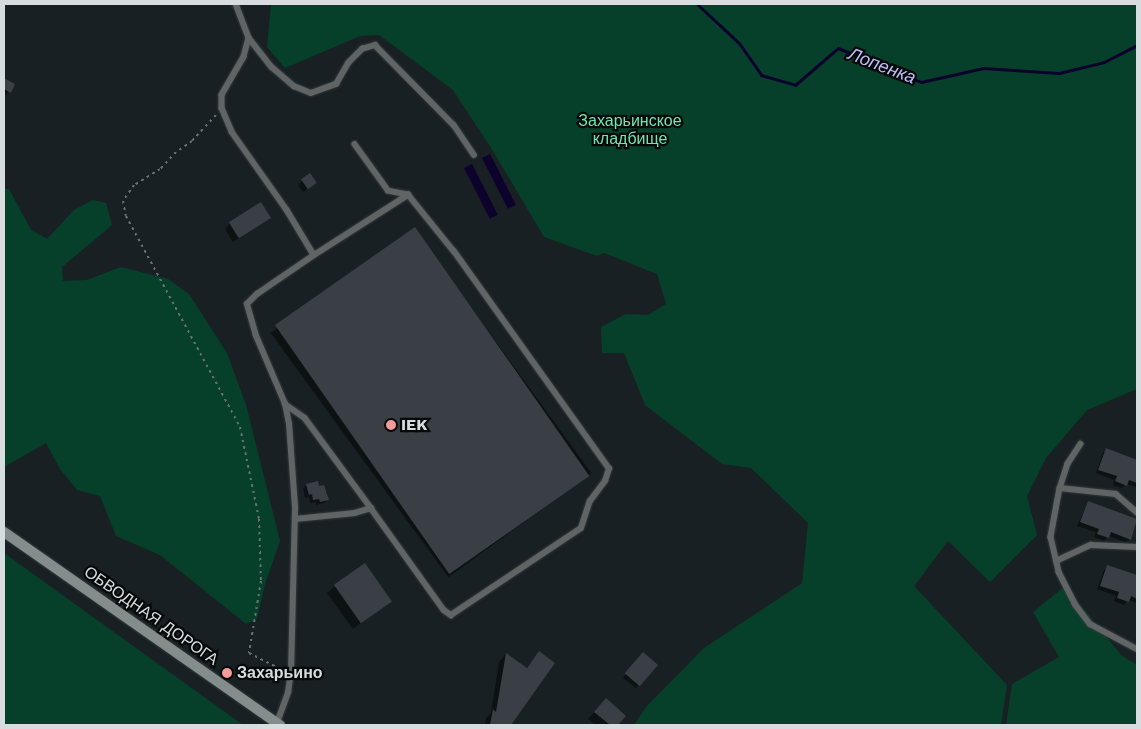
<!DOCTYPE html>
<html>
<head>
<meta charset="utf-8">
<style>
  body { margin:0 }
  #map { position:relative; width:1141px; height:729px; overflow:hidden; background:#182023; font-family:"Work Sans",sans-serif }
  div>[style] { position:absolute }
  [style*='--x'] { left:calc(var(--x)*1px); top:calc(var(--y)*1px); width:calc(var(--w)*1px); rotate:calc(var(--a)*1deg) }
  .green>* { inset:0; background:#06402a }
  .water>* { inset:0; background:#0d022c; transform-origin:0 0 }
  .shadow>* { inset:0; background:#0007; transform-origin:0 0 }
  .stream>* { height:3px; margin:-1.5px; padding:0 1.5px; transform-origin:1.5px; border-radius:1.5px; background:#0d022c }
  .building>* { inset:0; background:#3a3f46; transform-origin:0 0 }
  .path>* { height:2px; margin-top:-1px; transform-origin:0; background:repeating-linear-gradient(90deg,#6a7174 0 2.5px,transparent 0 6.5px) }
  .roads { filter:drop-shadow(0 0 1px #333a3d) drop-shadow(0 0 1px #333a3d) }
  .lane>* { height:5.5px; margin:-2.75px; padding:0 2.75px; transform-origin:2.75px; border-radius:2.75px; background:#606464 }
  .secondary>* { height:10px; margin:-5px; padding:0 5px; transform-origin:5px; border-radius:5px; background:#858c8c }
  .dots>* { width:14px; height:14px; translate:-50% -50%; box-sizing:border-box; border:2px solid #06090a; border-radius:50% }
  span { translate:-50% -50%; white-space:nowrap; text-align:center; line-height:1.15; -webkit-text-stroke:4.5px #06090a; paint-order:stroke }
  .park-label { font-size:16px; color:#71e6b1 }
  .poi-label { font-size:16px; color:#d7dddf; font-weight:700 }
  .left { translate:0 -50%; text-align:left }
  .street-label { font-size:16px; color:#d7dddf }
  .water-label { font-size:18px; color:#c0bdf5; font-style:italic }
  .frame { position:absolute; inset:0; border:5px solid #d7dddf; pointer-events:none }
</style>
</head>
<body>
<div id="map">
  <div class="green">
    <i style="clip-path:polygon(271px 4px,1137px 4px,1137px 389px,1087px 410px,1046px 458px,1027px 496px,1037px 535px,990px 582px,948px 541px,914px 586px,1007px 685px,1001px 725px,634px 725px,646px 707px,704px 648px,802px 583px,808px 523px,751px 468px,722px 464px,645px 405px,624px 353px,602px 353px,601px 327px,626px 314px,648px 315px,666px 304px,657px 274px,604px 253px,597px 256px,544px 237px,493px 151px,453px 90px,379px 35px,360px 36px,285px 68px,267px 47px)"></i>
    <i style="clip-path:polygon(4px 189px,9px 189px,31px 230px,47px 239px,74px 210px,93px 200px,106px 203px,112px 225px,62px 267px,63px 281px,87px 280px,121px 267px,168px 279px,189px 294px,227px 353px,246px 405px,280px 541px,265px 584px,257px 619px,246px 624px,160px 555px,116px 536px,100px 496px,77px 490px,60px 469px,46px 443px,4px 467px)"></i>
    <i style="clip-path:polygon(4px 553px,243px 725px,4px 725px)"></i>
    <i style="clip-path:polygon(1065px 586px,1121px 655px,1137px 665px,1137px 725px,1006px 725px,1012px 684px,1059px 657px,1033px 612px)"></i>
  </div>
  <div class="water">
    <i style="left:490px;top:154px;width:57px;height:9px;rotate:63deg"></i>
    <i style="left:472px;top:164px;width:57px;height:9px;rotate:63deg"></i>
  </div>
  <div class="shadow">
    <i style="clip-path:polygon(4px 79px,14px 84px,6px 95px,4px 94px)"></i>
    <i style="clip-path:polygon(310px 175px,312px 186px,303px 192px,298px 185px)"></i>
    <i style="clip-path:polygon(269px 218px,233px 242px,225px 229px,230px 223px)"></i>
    <i style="left:414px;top:229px;width:302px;height:177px;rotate:54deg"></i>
    <i style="clip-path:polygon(1106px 450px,1137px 461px,1137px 487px,1126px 484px,1122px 488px,1113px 485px,1114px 480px,1096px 473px,1103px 453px)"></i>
    <i style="clip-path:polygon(307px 485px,318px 487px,327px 492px,328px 500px,324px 503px,316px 505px,316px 502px,310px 503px,309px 497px,305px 498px,303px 488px)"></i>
    <i style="clip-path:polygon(1088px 502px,1130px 539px,1126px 542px,1108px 536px,1104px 541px,1094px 537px,1096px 532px,1077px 526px)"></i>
    <i style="clip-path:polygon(1108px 566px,1137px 576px,1137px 603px,1128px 600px,1124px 605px,1114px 601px,1116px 596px,1097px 589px,1104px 570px)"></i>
    <i style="clip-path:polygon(335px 586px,390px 601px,353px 629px,327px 593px)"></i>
    <i style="clip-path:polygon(539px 653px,510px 724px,512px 725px,485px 725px,486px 718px,491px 713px,499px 662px,506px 654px,526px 668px)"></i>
    <i style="clip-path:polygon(640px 657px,656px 665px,636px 688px,623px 678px)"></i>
    <i style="clip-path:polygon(600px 706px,624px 716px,617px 725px,595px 725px,588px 719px)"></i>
  </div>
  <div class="stream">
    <i style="--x:697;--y:4;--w:57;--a:42.9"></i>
    <i style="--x:739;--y:43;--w:39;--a:55"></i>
    <i style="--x:761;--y:75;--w:35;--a:16"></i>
    <i style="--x:795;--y:85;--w:57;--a:-40.7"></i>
    <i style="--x:838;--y:48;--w:90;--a:22.3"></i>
    <i style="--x:921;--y:82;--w:64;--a:-12.7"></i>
    <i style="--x:983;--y:68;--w:76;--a:3.8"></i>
    <i style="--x:1059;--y:73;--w:46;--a:-13.7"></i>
    <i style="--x:1104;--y:62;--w:37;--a:-27"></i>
  </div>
  <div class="building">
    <i style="clip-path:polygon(4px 78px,15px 84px,11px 93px,4px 89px)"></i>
    <i style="left:310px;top:173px;width:12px;height:11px;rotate:55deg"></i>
    <i style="left:261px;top:202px;width:19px;height:38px;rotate:58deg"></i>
    <i style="left:415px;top:227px;width:304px;height:171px;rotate:55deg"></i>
    <i style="clip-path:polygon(1106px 448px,1137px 460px,1137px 483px,1129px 480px,1127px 486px,1115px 481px,1117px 476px,1098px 470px)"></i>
    <i style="clip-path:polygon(318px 481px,319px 486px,324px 485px,329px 500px,320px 502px,319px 499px,313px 500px,312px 494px,309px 495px,306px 484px)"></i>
    <i style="clip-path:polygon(1088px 501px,1137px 519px,1131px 540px,1111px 532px,1109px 538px,1097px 534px,1099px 529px,1080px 522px)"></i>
    <i style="left:365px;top:563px;width:47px;height:38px;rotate:55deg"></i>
    <i style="clip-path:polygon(1107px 565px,1137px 575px,1137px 599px,1131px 596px,1129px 602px,1117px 598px,1119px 592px,1100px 586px)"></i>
    <i style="clip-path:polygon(539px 651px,555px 663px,511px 725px,490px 725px,493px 709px,496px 712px,506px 653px,527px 668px)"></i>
    <i style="left:643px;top:652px;width:20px;height:28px;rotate:41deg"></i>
    <i style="clip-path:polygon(606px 698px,626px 716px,618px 725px,610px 725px,594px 712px)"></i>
  </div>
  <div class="path">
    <i style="--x:216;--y:115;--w:35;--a:133"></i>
    <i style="--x:192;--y:141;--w:19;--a:145"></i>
    <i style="--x:176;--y:152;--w:23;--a:133"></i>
    <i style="--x:160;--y:169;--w:31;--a:148"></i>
    <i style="--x:134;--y:185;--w:19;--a:125"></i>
    <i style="--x:123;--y:201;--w:15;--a:79"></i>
    <i style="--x:126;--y:216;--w:240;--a:61.6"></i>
    <i style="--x:240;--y:427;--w:94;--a:78.3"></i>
    <i style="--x:259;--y:519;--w:62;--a:88.2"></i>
    <i style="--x:261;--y:581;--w:73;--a:99.5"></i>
    <i style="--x:249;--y:653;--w:38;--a:27"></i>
  </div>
  <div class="roads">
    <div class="lane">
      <i style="--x:236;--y:4;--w:36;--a:69"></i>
      <i style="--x:249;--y:38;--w:20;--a:105"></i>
      <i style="--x:244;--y:57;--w:44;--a:120.1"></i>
      <i style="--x:222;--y:95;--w:13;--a:90"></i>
      <i style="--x:222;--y:108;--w:26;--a:67"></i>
      <i style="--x:232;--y:132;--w:95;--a:54.8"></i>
      <i style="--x:287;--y:210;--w:52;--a:59"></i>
      <i style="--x:249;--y:38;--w:37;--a:52"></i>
      <i style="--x:272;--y:67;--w:29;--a:41"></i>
      <i style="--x:294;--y:86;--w:18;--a:22"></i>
      <i style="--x:311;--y:93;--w:27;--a:-20"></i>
      <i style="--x:336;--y:84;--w:24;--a:-60"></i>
      <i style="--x:348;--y:63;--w:20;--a:-45"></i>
      <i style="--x:362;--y:49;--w:14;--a:-17"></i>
      <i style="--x:375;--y:45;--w:112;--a:45.4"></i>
      <i style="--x:454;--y:125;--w:36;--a:56"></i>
      <i style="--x:285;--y:404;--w:24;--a:35"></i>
      <i style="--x:305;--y:418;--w:112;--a:53.7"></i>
      <i style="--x:1081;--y:444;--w:24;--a:123"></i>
      <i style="--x:1068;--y:464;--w:25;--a:108"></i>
      <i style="--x:1060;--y:488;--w:50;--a:100.4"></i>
      <i style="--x:1051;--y:537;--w:36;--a:77"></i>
      <i style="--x:1059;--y:572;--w:36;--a:63"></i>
      <i style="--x:1075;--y:604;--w:25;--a:53"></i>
      <i style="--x:1090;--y:624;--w:53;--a:28"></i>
      <i style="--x:1060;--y:488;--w:56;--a:6.1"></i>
      <i style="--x:1116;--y:494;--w:28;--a:41"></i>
      <i style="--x:295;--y:519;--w:60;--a:-5.7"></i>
      <i style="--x:355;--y:513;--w:17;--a:-17"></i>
      <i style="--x:371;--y:508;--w:125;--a:54.4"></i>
      <i style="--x:444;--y:610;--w:9;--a:36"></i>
      <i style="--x:451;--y:615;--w:156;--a:-33.8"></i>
      <i style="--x:581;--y:528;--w:28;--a:-72"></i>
      <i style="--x:590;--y:501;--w:25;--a:-53"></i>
      <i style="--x:605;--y:481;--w:13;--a:-72"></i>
      <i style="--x:609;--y:469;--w:267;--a:-125.5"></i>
      <i style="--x:454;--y:252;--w:73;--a:-128.9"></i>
      <i style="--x:408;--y:195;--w:20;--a:-169"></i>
      <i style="--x:388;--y:191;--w:57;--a:-125.7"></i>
      <i style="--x:1056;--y:561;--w:38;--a:-25"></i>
      <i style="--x:1091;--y:545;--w:46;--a:2.5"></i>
      <i style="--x:277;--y:723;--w:33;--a:-70"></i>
      <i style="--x:288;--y:692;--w:18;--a:-81"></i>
      <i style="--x:291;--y:674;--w:167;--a:-88.6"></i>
      <i style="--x:295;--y:507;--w:83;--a:-94.1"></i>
      <i style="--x:289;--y:424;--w:20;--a:-101"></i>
      <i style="--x:285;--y:404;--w:74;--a:-113.1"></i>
      <i style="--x:256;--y:336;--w:33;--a:-106"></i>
      <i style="--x:247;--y:304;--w:14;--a:-45"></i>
      <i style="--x:257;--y:294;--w:69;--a:-34.4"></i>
      <i style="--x:314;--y:255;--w:112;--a:-32.6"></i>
    </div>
    <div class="secondary">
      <i style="--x:4;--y:532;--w:337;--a:35"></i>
    </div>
  </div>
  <div class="dots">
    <i style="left:391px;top:425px;background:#f59b9a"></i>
    <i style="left:227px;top:673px;background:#f59b9a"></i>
  </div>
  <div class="park-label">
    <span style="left:630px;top:130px">Захарьинское<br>кладбище</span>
  </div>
  <div class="poi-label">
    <span class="left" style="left:401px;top:425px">IEK</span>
    <span class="left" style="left:237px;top:673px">Захарьино</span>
  </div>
  <div class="street-label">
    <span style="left:151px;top:616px;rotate:35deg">ОБВОДНАЯ ДОРОГА</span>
  </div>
  <div class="water-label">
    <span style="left:882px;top:66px;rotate:21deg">Лопенка</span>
  </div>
  <div class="frame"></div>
</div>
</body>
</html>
